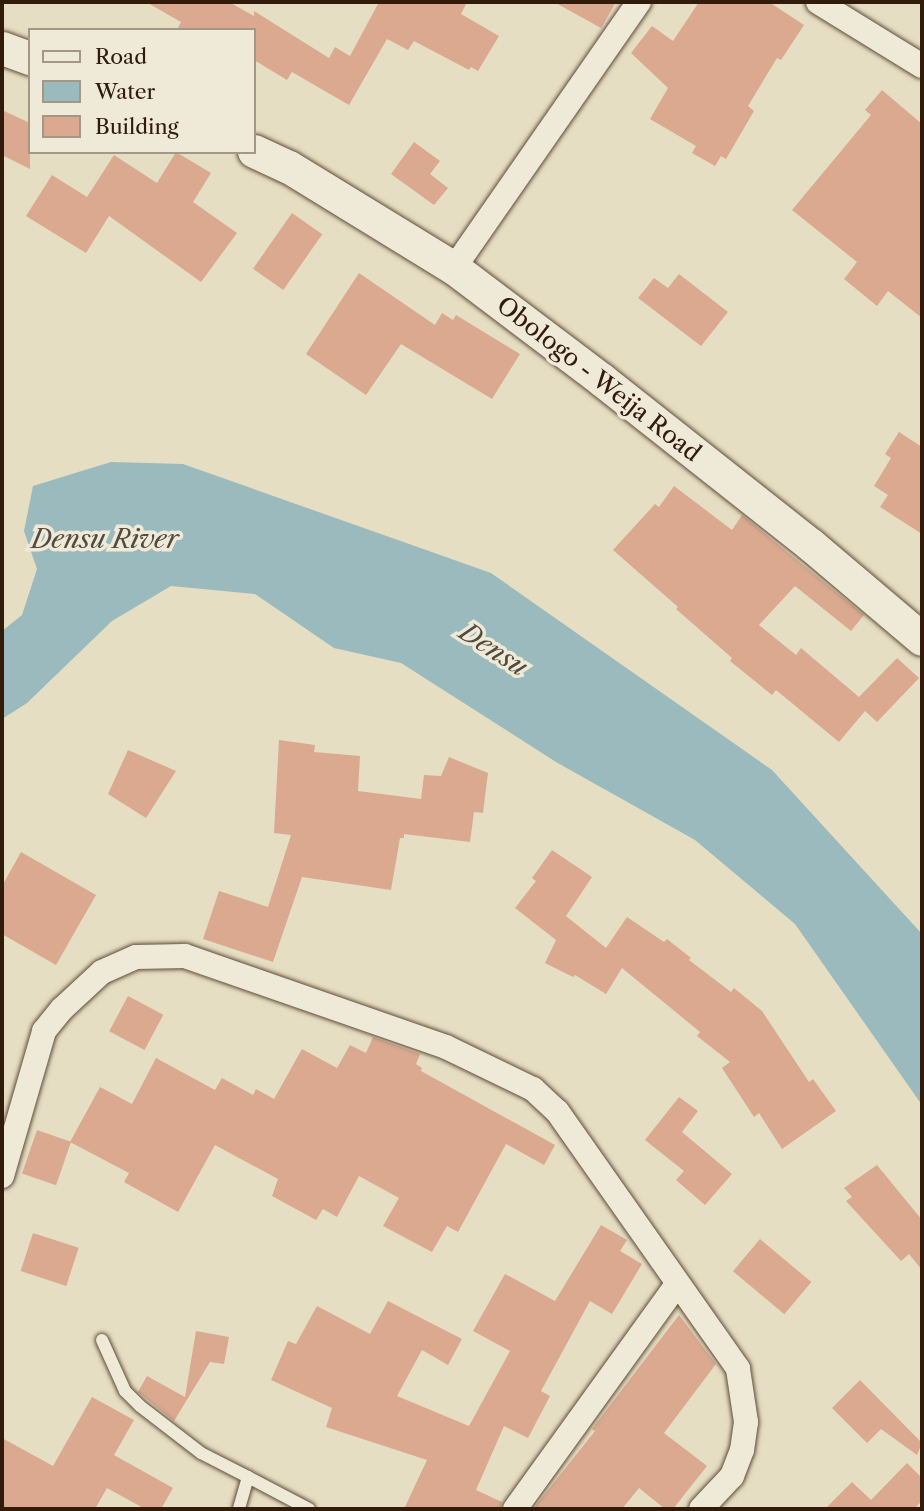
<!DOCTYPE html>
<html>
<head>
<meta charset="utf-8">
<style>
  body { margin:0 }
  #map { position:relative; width:924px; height:1511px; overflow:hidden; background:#e6dec2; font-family:"Libre Caslon Text",serif }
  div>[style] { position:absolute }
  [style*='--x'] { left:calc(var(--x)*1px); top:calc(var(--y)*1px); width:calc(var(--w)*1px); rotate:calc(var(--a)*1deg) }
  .water>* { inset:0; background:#9ababd }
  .building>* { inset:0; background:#daa990; transform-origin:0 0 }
  .roads { filter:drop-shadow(0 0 2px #604c3a) drop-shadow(0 0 2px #604c3a) }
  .lane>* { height:12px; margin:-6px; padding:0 6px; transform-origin:6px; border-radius:6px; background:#efead7 }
  .street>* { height:24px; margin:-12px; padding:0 12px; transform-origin:12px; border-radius:12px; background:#efead7 }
  .secondary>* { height:33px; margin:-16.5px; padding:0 16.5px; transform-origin:16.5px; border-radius:16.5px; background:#efead7 }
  span { translate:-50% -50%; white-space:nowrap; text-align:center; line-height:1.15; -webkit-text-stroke:7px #efead7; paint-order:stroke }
  .street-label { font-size:24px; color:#331b0c }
  .water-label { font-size:26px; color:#524b41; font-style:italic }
  .frame { position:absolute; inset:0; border:4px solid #331b0c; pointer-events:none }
  .legend { position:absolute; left:28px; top:28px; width:228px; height:126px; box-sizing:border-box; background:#efead7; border:2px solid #a49786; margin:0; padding:9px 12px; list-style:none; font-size:21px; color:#331b0c }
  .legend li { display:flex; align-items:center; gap:14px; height:35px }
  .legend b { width:35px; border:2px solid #a49786 }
</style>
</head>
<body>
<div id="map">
  <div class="water">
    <i style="clip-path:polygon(111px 462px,183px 464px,491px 573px,772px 770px,922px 934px,922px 1105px,795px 924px,695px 840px,556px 762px,401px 663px,334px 648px,255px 594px,171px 586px,112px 621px,27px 703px,2px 719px,2px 631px,22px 615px,37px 569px,24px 531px,33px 486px)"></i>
  </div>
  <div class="building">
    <i style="clip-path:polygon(146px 2px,229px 2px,254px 16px,254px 11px,329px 58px,335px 47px,350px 56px,379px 2px,467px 2px,461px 14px,499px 36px,478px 71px,471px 67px,469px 70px,414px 41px,408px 50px,387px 39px,349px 105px,292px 72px,287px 80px,254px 60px,254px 30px,177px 30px,181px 22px)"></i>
    <i style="clip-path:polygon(554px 2px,616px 2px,601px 28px)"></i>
    <i style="clip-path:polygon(699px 2px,769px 2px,804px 25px,781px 60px,777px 58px,748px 106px,754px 111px,726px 159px,721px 156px,715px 166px,692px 153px,696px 146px,650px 119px,668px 88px,631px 53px,652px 26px,673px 41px)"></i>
    <i style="clip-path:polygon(882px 90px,922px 124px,922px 318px,888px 291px,877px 306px,844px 279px,857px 262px,792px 210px,871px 115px,865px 110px)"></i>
    <i style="clip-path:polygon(2px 110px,30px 123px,30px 169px,2px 155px)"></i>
    <i style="clip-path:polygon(414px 142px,440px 161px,430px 174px,448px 188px,434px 205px,391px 174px)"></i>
    <i style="clip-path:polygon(176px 152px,211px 173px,193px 202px,237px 233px,201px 282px,109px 216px,86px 253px,26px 216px,52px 175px,87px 197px,114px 155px,157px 183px)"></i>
    <i style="left:292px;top:213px;width:37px;height:68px;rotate:35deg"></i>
    <i style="clip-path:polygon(359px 273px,435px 325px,442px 313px,453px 320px,456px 315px,520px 354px,492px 399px,401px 344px,366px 395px,306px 354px)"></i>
    <i style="clip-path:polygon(679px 274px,728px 312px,701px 346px,638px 298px,654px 278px,668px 288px)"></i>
    <i style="clip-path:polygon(899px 432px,922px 447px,922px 534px,880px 507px,888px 495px,874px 486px,891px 458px,885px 454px)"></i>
    <i style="clip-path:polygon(674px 486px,732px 530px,742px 515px,864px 615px,851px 631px,795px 586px,759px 625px,796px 655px,801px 648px,859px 697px,897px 658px,919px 678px,877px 722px,865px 711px,839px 742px,776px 690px,772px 695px,730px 661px,732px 658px,676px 609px,678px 607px,613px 550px,655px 504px,659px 507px)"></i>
    <i style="clip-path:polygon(279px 740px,315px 745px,314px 752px,360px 756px,358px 791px,421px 799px,424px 775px,441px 776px,449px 757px,488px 773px,483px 813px,474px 812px,470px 842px,404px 834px,404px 838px,400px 838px,391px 890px,302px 877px,273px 962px,203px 939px,219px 891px,268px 907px,291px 835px,274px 833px)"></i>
    <i style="clip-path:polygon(128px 750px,176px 771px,146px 818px,108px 794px)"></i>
    <i style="clip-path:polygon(552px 850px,592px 877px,566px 916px,606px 948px,627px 917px,664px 942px,667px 939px,691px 958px,689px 960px,731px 992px,734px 988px,762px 1011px,809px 1082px,813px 1079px,836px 1111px,782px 1149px,759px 1113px,754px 1117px,722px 1068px,730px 1062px,697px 1036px,700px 1032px,622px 968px,606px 994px,575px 975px,573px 977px,545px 963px,556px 940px,515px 908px,536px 881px,532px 878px)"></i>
    <i style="clip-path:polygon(21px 852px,96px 895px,56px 965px,2px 934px,2px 886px)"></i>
    <i style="left:128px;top:996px;width:40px;height:40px;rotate:28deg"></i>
    <i style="clip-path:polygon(373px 1037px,420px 1054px,416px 1064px,422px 1068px,421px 1071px,555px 1145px,544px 1165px,506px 1144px,458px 1232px,447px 1226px,432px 1252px,383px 1226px,399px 1198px,359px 1176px,337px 1217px,323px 1209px,316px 1220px,272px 1196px,278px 1179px,215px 1145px,178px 1212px,124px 1182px,129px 1173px,70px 1142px,100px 1087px,132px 1104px,156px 1058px,215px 1090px,222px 1078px,253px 1095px,256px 1089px,274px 1099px,302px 1049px,337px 1068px,350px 1045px,366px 1053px)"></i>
    <i style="clip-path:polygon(679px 1097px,698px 1111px,682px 1132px,732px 1174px,705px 1205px,676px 1180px,684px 1171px,645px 1140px)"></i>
    <i style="left:37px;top:1130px;width:36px;height:46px;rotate:19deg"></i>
    <i style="clip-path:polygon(877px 1165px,922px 1220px,922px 1270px,909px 1254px,901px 1261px,846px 1201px,852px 1197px,844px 1188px)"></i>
    <i style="clip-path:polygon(601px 1225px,627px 1240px,620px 1251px,642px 1264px,612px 1314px,590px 1301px,541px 1391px,550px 1396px,528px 1438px,504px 1426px,476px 1490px,502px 1502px,500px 1509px,404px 1509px,427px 1460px,326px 1427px,332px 1408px,271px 1380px,288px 1341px,296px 1344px,317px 1306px,370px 1334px,388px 1301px,462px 1339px,448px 1365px,422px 1350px,397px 1396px,469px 1426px,510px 1351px,473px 1331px,505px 1274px,555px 1301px)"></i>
    <i style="left:33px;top:1233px;width:48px;height:40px;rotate:18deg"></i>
    <i style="left:760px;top:1239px;width:67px;height:42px;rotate:40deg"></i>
    <i style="clip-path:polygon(679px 1315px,716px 1364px,664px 1433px,707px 1466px,673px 1509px,665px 1509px,639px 1488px,622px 1509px,533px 1509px,595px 1431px,592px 1429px)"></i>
    <i style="clip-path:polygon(196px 1331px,229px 1337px,224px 1364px,210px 1362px,174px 1421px,138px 1392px,147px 1376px,185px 1397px)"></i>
    <i style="clip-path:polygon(860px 1380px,922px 1443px,917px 1455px,881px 1429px,867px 1443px,832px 1408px)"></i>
    <i style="clip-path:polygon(92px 1397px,134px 1420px,114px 1455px,173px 1488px,161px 1509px,145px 1509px,107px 1488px,95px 1509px,2px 1509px,2px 1438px,53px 1466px)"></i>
    <i style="clip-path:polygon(907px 1463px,922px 1478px,922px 1501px,914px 1509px,825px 1509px,852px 1482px,871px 1500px)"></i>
  </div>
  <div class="roads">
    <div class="lane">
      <i style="--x:102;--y:1340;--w:56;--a:65.7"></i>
      <i style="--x:125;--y:1391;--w:21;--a:45"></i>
      <i style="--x:140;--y:1406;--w:77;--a:37.6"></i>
      <i style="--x:201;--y:1453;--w:53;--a:27.1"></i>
      <i style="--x:248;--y:1477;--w:33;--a:106"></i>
      <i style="--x:248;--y:1477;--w:69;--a:27.7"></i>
    </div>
    <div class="street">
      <i style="--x:818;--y:2;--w:122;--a:31.6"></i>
      <i style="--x:454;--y:268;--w:324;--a:-55.2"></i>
      <i style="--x:2;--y:1176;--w:151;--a:-73.8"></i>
      <i style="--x:44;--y:1031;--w:28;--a:-51"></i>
      <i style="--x:62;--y:1009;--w:54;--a:-42.8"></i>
      <i style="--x:102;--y:972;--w:37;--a:-24"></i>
      <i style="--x:136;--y:957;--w:49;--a:-1.2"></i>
      <i style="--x:185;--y:956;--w:276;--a:19.2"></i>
      <i style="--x:446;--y:1047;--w:97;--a:25.8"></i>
      <i style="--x:533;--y:1089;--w:33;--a:43"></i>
      <i style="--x:557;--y:1111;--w:315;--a:54.9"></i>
      <i style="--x:738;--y:1369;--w:54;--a:81.4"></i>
      <i style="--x:746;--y:1422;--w:28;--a:98"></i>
      <i style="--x:742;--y:1450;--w:28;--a:111"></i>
      <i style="--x:732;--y:1476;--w:45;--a:133.2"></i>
      <i style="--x:515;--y:1509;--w:277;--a:-54.2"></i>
    </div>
    <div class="secondary">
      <i style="--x:2;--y:48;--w:30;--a:20"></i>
      <i style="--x:254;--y:151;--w:38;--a:25"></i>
      <i style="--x:289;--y:167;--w:193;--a:31.5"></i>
      <i style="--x:454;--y:268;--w:186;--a:37.1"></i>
      <i style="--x:602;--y:380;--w:266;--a:38.3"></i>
      <i style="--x:811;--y:545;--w:145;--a:40.3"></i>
    </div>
  </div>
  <div class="street-label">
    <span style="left:599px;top:379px;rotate:38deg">Obologo - Weija Road</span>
  </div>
  <div class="water-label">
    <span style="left:105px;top:540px">Densu River</span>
    <span style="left:493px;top:650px;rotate:33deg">Densu</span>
  </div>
  <div class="frame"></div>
  <ul class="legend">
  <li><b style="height:9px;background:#efead7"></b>Road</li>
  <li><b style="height:19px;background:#9ababd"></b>Water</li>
  <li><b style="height:19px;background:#daa990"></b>Building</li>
  </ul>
</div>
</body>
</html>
